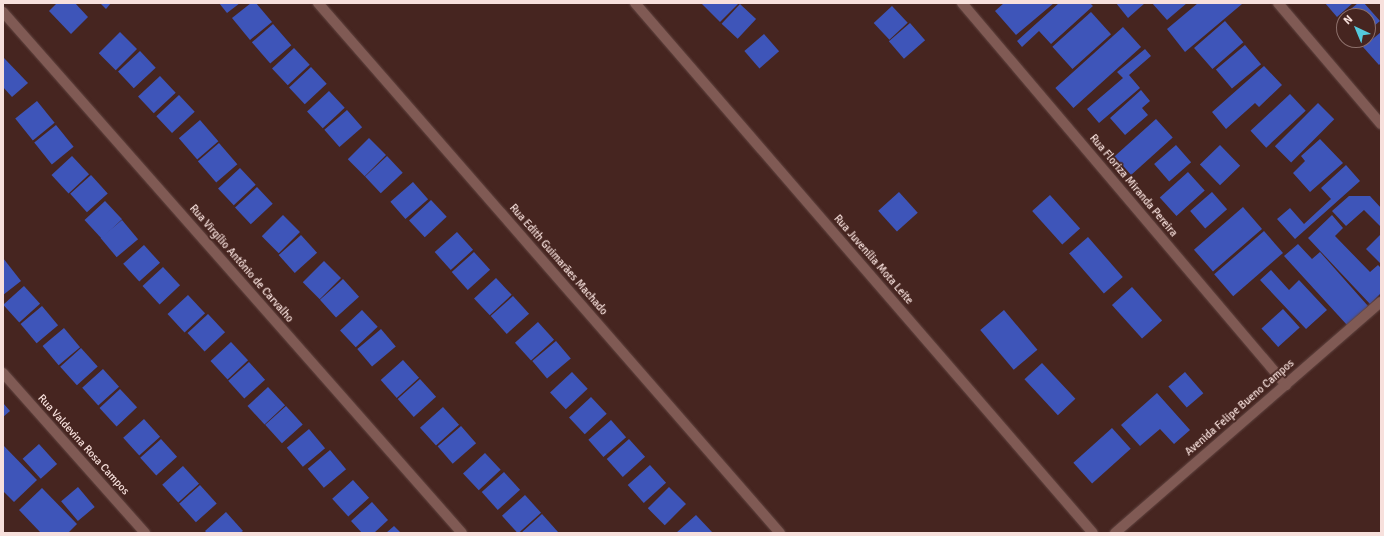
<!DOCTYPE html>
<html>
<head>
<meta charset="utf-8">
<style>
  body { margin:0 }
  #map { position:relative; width:1384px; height:536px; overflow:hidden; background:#462520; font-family:Signika,sans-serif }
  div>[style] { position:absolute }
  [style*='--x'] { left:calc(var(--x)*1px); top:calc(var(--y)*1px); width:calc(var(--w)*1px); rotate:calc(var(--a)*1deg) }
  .building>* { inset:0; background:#3e55b9; transform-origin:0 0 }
  .roads { filter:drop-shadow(0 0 1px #604440) drop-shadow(0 0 1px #604440) }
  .street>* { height:10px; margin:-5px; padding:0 5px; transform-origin:5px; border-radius:5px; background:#805a54 }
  span { translate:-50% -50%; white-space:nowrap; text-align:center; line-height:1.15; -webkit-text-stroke:3.5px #462520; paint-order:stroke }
  .street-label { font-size:11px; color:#f7e0dc }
  .frame { position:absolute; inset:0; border:4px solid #f7e0dc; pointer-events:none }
  .north { position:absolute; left:1336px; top:8px; width:40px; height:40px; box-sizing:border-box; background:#462520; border:1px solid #8d706b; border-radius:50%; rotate:316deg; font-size:11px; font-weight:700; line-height:16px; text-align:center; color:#f7e0dc }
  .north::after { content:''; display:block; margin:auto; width:14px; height:18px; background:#54cadd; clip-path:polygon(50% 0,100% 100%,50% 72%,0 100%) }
</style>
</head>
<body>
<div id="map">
  <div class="building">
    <i style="clip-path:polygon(57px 3px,75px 3px,88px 17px,71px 34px,49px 11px)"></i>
    <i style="clip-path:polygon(100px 3px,111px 3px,106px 9px)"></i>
    <i style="clip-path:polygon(219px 3px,240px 3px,227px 13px)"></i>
    <i style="clip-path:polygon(251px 3px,256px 3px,272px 22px,250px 40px,232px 18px)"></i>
    <i style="clip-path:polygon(704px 3px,739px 3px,720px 22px,702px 4px)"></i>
    <i style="clip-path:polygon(1004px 3px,1054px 3px,1016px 35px,995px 11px)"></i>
    <i style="clip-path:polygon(1059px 3px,1090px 3px,1093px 6px,1051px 44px,1039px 31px,1022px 47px,1017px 41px)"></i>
    <i style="clip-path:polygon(1116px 3px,1145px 3px,1128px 18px)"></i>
    <i style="clip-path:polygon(1152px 3px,1187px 3px,1167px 20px)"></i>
    <i style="clip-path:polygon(1198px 3px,1242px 4px,1185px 52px,1167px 29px)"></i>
    <i style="clip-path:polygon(1325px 3px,1353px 3px,1337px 17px)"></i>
    <i style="clip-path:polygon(1358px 3px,1364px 3px,1380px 21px,1368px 31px,1368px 16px,1344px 16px,1344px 25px,1339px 19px)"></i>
    <i style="left:740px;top:4px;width:22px;height:27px;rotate:43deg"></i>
    <i style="left:892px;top:6px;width:23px;height:25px;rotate:47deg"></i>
    <i style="left:1091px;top:12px;width:30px;height:52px;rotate:48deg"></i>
    <i style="left:1225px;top:21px;width:28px;height:41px;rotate:49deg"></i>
    <i style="left:910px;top:23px;width:23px;height:28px;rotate:49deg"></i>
    <i style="left:273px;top:24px;width:28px;height:28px;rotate:49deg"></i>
    <i style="left:1123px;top:27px;width:27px;height:91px;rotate:48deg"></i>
    <i style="left:120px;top:32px;width:24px;height:30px;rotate:45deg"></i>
    <i style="clip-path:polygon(1381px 32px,1381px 63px,1379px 65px,1363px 47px)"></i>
    <i style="left:764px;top:34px;width:23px;height:26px;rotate:49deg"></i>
    <i style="left:1245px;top:45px;width:25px;height:38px;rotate:50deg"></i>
    <i style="left:294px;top:48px;width:23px;height:30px;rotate:47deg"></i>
    <i style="clip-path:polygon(1145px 49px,1151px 56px,1129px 75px,1140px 88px,1099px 123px,1087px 109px,1123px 78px,1117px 72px)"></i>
    <i style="left:140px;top:51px;width:23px;height:30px;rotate:47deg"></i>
    <i style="clip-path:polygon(3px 57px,28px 83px,12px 97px,3px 87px)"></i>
    <i style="clip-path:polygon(1264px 66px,1282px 85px,1259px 107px,1255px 103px,1226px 129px,1212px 112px)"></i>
    <i style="left:311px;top:67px;width:23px;height:30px;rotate:47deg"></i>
    <i style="left:160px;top:76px;width:23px;height:30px;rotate:47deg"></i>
    <i style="clip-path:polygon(1141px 90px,1150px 101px,1142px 108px,1148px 115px,1125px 135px,1110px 118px)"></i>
    <i style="left:329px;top:91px;width:23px;height:30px;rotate:47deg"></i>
    <i style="left:1290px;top:94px;width:23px;height:54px;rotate:47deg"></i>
    <i style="left:179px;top:95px;width:23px;height:31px;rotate:47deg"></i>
    <i style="left:37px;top:101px;width:28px;height:28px;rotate:51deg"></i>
    <i style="left:1318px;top:103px;width:23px;height:61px;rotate:45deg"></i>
    <i style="left:347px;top:110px;width:23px;height:30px;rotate:49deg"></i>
    <i style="left:1156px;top:119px;width:25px;height:56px;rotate:48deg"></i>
    <i style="left:200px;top:120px;width:28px;height:28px;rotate:49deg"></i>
    <i style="left:56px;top:125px;width:28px;height:28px;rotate:51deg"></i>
    <i style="left:369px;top:138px;width:24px;height:30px;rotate:45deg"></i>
    <i style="clip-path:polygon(1320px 139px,1343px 163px,1310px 192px,1293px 173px,1305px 161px,1301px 156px)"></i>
    <i style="left:219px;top:143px;width:28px;height:28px;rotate:49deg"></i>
    <i style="left:1176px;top:145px;width:23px;height:29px;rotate:49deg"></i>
    <i style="left:1220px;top:145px;width:29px;height:28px;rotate:46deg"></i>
    <i style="left:72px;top:156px;width:25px;height:28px;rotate:47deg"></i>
    <i style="left:387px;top:156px;width:23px;height:30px;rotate:47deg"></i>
    <i style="clip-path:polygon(1346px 165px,1360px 181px,1295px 239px,1277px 219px,1290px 208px,1304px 224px,1331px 199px,1321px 188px)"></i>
    <i style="left:240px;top:168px;width:23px;height:30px;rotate:47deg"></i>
    <i style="left:1188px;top:172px;width:25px;height:38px;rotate:48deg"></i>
    <i style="left:91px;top:175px;width:25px;height:28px;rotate:48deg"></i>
    <i style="left:413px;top:182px;width:23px;height:30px;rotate:49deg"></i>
    <i style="left:257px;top:187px;width:23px;height:30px;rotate:47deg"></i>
    <i style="left:899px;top:192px;width:28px;height:28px;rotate:48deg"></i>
    <i style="left:1212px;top:192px;width:23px;height:29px;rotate:49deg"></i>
    <i style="left:1050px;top:195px;width:45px;height:24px;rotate:48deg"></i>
    <i style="clip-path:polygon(1349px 196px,1370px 196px,1381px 208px,1381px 227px,1364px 210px,1346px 226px,1332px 211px)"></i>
    <i style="left:431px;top:200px;width:23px;height:30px;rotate:47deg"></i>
    <i style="left:105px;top:201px;width:25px;height:28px;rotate:47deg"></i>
    <i style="left:1243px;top:207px;width:29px;height:65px;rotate:49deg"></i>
    <i style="left:283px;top:215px;width:24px;height:30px;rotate:45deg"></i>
    <i style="clip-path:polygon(1332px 215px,1343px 228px,1335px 236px,1370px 272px,1378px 265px,1381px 268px,1381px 293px,1370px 304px,1308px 238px)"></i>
    <i style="left:122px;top:220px;width:25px;height:28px;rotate:50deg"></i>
    <i style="left:1264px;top:231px;width:29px;height:66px;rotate:49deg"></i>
    <i style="left:457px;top:232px;width:24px;height:30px;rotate:48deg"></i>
    <i style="clip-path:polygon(1381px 234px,1381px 264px,1366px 249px)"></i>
    <i style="left:301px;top:235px;width:24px;height:30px;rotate:48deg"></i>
    <i style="left:1088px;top:237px;width:53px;height:25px;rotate:49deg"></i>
    <i style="clip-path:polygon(1298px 244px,1312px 259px,1320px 252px,1368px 306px,1347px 325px,1284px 256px)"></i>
    <i style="left:144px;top:245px;width:24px;height:28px;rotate:48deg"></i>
    <i style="left:474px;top:252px;width:24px;height:30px;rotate:48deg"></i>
    <i style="clip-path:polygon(3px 258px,21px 281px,3px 295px)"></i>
    <i style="left:324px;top:261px;width:24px;height:30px;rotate:45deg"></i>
    <i style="left:163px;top:267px;width:25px;height:28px;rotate:47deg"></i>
    <i style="clip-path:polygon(1271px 270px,1289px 290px,1299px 280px,1327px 310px,1306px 329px,1260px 280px)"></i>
    <i style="left:496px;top:278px;width:23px;height:30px;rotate:47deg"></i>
    <i style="left:343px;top:279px;width:24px;height:31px;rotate:48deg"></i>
    <i style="left:24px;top:286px;width:24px;height:28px;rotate:48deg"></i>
    <i style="left:1132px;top:287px;width:45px;height:27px;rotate:48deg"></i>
    <i style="left:188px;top:295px;width:25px;height:28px;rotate:47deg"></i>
    <i style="left:513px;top:296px;width:24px;height:30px;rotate:48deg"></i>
    <i style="left:42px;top:306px;width:25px;height:28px;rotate:50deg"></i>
    <i style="left:1283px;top:309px;width:25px;height:29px;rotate:48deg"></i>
    <i style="left:362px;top:310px;width:23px;height:30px;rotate:47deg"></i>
    <i style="left:1004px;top:310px;width:52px;height:31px;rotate:50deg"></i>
    <i style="left:208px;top:314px;width:25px;height:28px;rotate:47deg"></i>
    <i style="left:538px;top:322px;width:24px;height:31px;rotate:48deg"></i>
    <i style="left:64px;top:328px;width:25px;height:28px;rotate:50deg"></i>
    <i style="left:381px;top:329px;width:23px;height:31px;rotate:50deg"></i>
    <i style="left:556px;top:341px;width:23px;height:31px;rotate:50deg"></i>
    <i style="left:231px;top:342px;width:25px;height:28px;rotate:47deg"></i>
    <i style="left:81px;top:348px;width:25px;height:28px;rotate:48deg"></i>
    <i style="left:403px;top:360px;width:24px;height:30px;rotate:48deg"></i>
    <i style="left:249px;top:362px;width:24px;height:28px;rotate:48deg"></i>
    <i style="left:1042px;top:363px;width:49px;height:24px;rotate:47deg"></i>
    <i style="left:103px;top:369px;width:24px;height:28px;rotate:48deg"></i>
    <i style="left:572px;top:372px;width:23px;height:30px;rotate:47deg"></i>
    <i style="left:1185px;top:372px;width:28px;height:22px;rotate:49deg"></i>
    <i style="left:420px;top:379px;width:24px;height:30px;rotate:48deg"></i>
    <i style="left:268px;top:387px;width:25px;height:28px;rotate:47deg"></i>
    <i style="left:120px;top:389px;width:25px;height:28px;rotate:47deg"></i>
    <i style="clip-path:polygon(1157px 393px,1190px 430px,1174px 444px,1160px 429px,1140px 446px,1121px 425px)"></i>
    <i style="left:591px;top:397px;width:23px;height:30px;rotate:47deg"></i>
    <i style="clip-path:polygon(3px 403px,10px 411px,3px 417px)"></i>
    <i style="left:286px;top:406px;width:25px;height:28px;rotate:48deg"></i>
    <i style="left:443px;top:407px;width:24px;height:31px;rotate:48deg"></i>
    <i style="left:144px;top:419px;width:24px;height:28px;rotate:48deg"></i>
    <i style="left:611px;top:420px;width:23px;height:30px;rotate:49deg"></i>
    <i style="left:461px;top:426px;width:23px;height:31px;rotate:49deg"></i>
    <i style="left:1112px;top:428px;width:28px;height:52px;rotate:48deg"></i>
    <i style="left:309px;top:429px;width:25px;height:29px;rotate:50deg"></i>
    <i style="left:161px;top:439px;width:24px;height:28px;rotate:48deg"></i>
    <i style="left:629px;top:439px;width:24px;height:30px;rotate:48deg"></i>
    <i style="left:39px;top:444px;width:27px;height:22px;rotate:48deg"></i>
    <i style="clip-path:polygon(3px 445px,37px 480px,14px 502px,3px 491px)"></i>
    <i style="left:330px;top:450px;width:25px;height:29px;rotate:50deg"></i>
    <i style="left:485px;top:453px;width:23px;height:30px;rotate:47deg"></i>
    <i style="left:650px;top:465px;width:24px;height:30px;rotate:48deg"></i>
    <i style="left:183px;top:466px;width:24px;height:28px;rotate:48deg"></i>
    <i style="left:504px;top:472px;width:24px;height:30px;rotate:48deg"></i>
    <i style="left:353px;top:480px;width:24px;height:28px;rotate:48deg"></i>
    <i style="left:200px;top:485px;width:25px;height:28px;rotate:48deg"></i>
    <i style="left:78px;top:487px;width:26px;height:22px;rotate:50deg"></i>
    <i style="left:669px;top:487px;width:24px;height:30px;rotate:45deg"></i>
    <i style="clip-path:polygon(42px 488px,77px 524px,68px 533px,41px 533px,19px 510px)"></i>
    <i style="left:525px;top:495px;width:24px;height:31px;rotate:48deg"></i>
    <i style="clip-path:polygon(372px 502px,388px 520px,374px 533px,362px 533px,351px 521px)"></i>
    <i style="clip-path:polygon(226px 512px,243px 531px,240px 533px,207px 533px,205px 531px)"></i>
    <i style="clip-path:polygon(542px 514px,558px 532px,521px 533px)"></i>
    <i style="clip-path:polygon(696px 515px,712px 532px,676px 533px)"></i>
    <i style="clip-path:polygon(394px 526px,401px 533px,386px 533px)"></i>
  </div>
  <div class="roads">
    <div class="street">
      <i style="--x:318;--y:3;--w:703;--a:48.92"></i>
      <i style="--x:635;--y:3;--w:700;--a:49.17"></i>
      <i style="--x:962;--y:3;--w:501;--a:49.7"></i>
      <i style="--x:1278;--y:3;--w:159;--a:49.6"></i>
      <i style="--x:3;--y:12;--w:694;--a:48.62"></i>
      <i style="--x:3;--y:373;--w:214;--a:48.4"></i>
      <i style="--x:1115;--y:533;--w:352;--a:-41"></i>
    </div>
  </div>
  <div class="street-label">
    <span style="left:1133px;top:186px;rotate:50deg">Rua Floriza Miranda Pereira</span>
    <span style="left:558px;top:260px;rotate:49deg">Rua Edith Guimarães Machado</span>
    <span style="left:873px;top:260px;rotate:49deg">Rua Juvenília Mota Leite</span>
    <span style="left:241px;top:264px;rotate:49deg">Rua Virgílio Antônio de Carvalho</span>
    <span style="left:1240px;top:408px;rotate:-41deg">Avenida Felipe Bueno Campos</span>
    <span style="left:83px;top:445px;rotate:48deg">Rua Valdevina Rosa Campos</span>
  </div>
  <div class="frame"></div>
  <div class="north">N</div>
</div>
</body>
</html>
